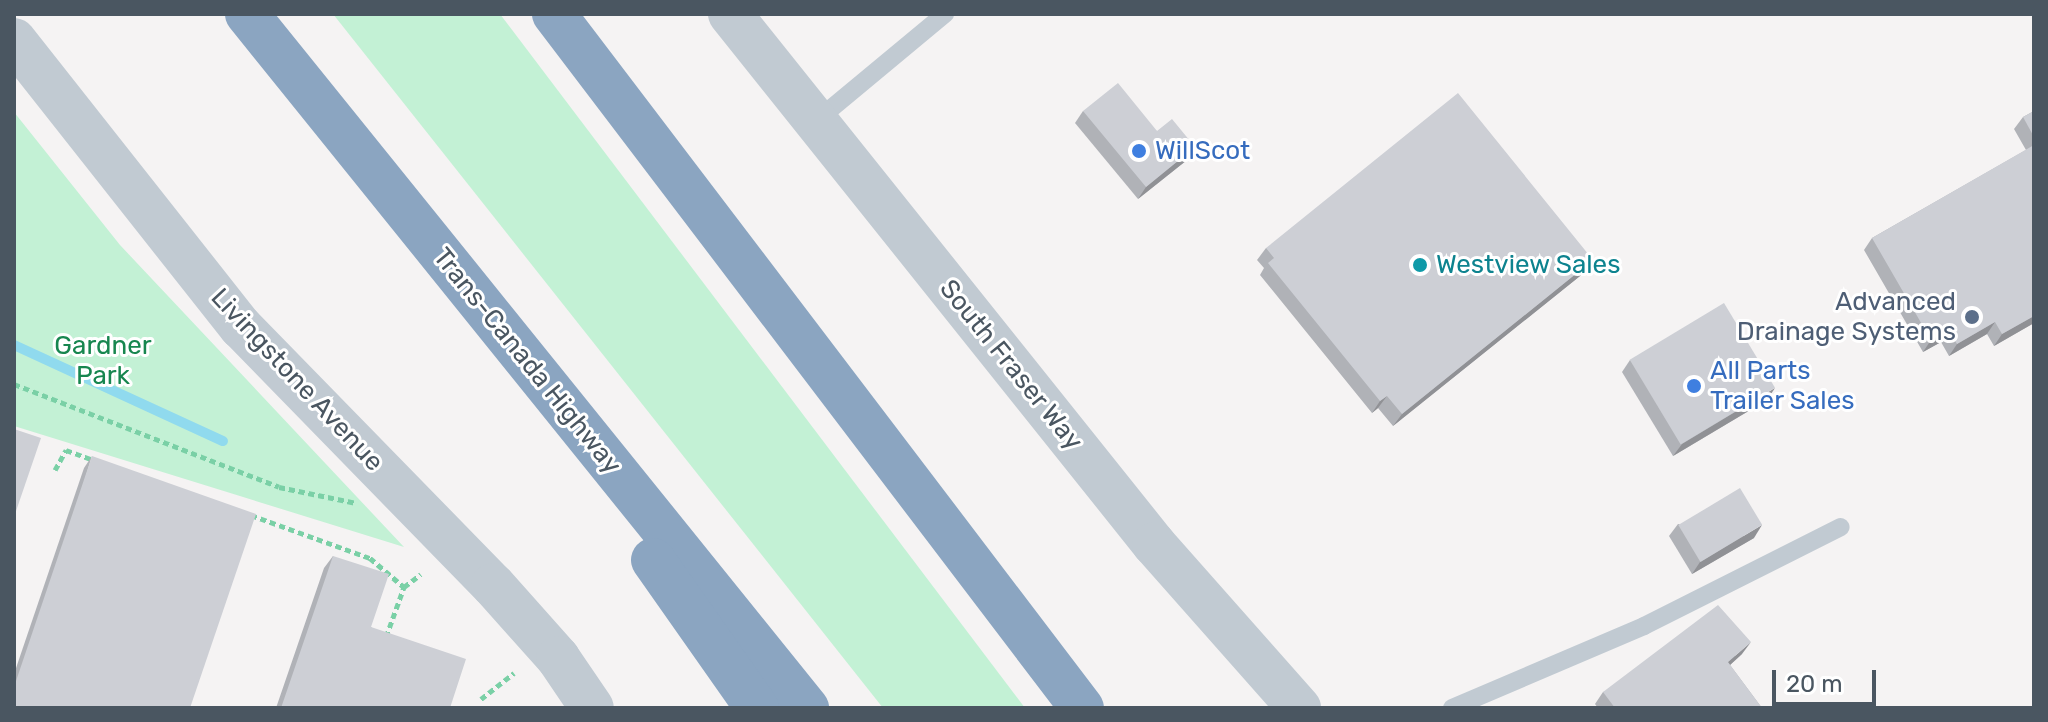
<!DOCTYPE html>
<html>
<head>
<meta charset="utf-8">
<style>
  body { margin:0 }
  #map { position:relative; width:2048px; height:722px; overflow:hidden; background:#f5f3f3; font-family:Rubik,sans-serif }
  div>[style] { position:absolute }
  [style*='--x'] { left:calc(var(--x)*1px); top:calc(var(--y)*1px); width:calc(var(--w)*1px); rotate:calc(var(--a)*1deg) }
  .green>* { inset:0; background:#c3f1d5 }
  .stream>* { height:10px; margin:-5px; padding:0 5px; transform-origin:5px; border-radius:5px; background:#90daee }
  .path>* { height:5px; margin-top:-2.5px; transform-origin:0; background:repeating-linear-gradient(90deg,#7ad0a6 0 6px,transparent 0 10px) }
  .service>* { height:18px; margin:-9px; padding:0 9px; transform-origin:9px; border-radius:9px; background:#c1cad2 }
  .tertiary>* { height:44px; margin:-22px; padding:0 22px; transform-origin:22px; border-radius:22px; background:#c1cad2 }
  .motorway>* { height:44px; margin:-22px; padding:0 22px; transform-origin:22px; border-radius:22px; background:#8ba5c1 }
  .wall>* { inset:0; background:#b0b2b7 }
  .shaded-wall>* { inset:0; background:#909195 }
  .building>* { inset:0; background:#cdcfd5; transform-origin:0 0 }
  .dots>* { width:22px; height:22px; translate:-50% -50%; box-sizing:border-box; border:4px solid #fff; border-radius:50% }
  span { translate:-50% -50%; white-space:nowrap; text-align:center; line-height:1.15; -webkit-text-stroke:6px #fff; paint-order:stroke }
  .shop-label { font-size:26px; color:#366cbe }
  .left { translate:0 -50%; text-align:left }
  .culture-label { font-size:26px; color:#0d838f }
  .service-label { font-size:26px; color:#4e5e75 }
  .right { translate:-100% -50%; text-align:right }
  .park-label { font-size:26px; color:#17864f }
  .street-label { font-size:26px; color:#4a5661 }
  .frame { position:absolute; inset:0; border:16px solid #4a5661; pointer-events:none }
  .scale { position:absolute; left:1772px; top:670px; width:104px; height:36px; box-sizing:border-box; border:4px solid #4a5661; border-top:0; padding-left:10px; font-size:24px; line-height:28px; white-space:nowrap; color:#4a5661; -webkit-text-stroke:6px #fff; paint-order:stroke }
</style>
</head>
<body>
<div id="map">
  <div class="green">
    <i style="clip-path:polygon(333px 14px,500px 14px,1025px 708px,883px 708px)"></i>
    <i style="clip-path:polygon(14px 112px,120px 245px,404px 547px,14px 426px)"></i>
  </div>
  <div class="stream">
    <i style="--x:14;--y:345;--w:230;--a:24.7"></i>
  </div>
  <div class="path">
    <i style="--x:14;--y:384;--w:284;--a:21.2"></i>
    <i style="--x:279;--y:487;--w:79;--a:11.7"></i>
    <i style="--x:55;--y:470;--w:23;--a:-61"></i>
    <i style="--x:66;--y:450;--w:30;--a:20"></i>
    <i style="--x:251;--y:515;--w:127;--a:19.9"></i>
    <i style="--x:370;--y:558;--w:45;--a:40.5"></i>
    <i style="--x:386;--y:637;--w:53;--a:-70.2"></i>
    <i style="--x:404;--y:587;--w:21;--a:-37"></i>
    <i style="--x:481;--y:699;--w:42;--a:-38.2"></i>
  </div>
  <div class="service">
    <i style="--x:816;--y:121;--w:168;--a:-39.7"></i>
    <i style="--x:1452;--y:708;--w:209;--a:-23.1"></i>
    <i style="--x:1644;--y:626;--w:220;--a:-26.7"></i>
  </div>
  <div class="tertiary">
    <i style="--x:730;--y:14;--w:679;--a:51.34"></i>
    <i style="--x:1154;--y:544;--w:219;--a:48.5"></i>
    <i style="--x:14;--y:40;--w:366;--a:51.7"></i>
    <i style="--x:241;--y:327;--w:361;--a:45.7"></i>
    <i style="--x:493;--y:585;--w:98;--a:48.3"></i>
    <i style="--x:558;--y:658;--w:60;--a:55.8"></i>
  </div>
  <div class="motorway">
    <i style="--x:247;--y:14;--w:892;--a:51.1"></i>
    <i style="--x:554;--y:14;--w:872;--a:52.74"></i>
    <i style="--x:653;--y:560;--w:181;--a:54.9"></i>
  </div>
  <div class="wall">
    <i style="clip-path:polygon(1083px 111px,1157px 131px,1195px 147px,1187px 160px,1138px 199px,1075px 123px)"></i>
    <i style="clip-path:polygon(2034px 111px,2034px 323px,1994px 346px,1987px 334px,1949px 356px,1941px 342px,1923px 352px,1864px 250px,1872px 238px,2026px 150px,2014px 129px,2023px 117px)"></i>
    <i style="clip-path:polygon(1266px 248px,1593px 260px,1585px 272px,1393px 426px,1378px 408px,1372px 413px,1260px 275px,1264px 268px,1257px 260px)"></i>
    <i style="clip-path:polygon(1630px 360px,1767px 400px,1673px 456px,1622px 372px)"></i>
    <i style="clip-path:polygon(92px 456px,14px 708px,14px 674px,84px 468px)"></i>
    <i style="clip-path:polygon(1678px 524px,1754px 538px,1692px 574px,1669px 536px)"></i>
    <i style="clip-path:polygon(333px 556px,371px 627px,450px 708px,276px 708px,324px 568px)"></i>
    <i style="clip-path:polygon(1742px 654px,1730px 665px,1762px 708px,1598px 708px,1595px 704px,1603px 692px)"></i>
  </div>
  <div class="shaded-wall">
    <i style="clip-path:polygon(1195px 147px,1187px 160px,1138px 199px,1146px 187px)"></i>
    <i style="clip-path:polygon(1593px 260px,1585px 272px,1393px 426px,1402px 414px)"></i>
    <i style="clip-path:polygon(2034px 316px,2034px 323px,1994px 346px,2002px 334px)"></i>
    <i style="clip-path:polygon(1995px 322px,1987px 334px,1949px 356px,1957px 344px)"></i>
    <i style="clip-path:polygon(1949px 330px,1941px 342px,1923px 352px,1931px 340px)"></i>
    <i style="clip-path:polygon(1775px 388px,1767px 400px,1673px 456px,1682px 444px)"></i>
    <i style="clip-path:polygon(1387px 396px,1378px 408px,1372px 413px,1380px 401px)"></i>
    <i style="clip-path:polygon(1762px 525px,1754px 538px,1692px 574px,1700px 562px)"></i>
    <i style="clip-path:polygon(1751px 642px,1742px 654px,1719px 675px,1728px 662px)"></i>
  </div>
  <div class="building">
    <i style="clip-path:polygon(1118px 83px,1157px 131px,1172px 119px,1195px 147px,1146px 187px,1083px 111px)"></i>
    <i style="clip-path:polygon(1458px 93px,1593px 260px,1402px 414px,1387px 396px,1380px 401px,1268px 263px,1274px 258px,1266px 248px)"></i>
    <i style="clip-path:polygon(2034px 111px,2034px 137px,2023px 117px)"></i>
    <i style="clip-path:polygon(2034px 145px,2034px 316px,2002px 334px,1995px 322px,1957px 344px,1949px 330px,1931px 340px,1872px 238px)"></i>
    <i style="left:1724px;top:303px;width:99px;height:110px;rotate:59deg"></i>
    <i style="clip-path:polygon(14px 429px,41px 438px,14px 517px)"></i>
    <i style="clip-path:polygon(92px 456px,256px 514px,190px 708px,14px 708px,14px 687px)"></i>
    <i style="left:1740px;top:488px;width:43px;height:72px;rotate:59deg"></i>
    <i style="clip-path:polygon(333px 556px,389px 574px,371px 627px,466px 659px,450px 708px,281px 708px)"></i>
    <i style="clip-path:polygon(1718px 605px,1751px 642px,1728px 662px,1762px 708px,1615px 708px,1603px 692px)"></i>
  </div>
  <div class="dots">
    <i style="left:1139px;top:151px;background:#3f7fe0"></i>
    <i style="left:1420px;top:265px;background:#0f9aa8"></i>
    <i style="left:1972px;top:317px;background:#5c6f8a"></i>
    <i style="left:1694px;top:386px;background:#3f7fe0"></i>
  </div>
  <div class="shop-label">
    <span class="left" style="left:1155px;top:151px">WillScot</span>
    <span class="left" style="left:1710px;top:386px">All Parts<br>Trailer Sales</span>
  </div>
  <div class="culture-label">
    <span class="left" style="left:1436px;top:265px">Westview Sales</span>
  </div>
  <div class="service-label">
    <span class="right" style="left:1956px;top:317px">Advanced<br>Drainage Systems</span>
  </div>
  <div class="park-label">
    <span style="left:103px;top:361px">Gardner<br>Park</span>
  </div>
  <div class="street-label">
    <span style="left:527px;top:361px;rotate:51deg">Trans-Canada Highway</span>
    <span style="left:1011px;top:365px;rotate:51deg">South Fraser Way</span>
    <span style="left:297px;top:380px;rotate:47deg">Livingstone Avenue</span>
  </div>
  <div class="frame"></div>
  <div class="scale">20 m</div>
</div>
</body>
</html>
